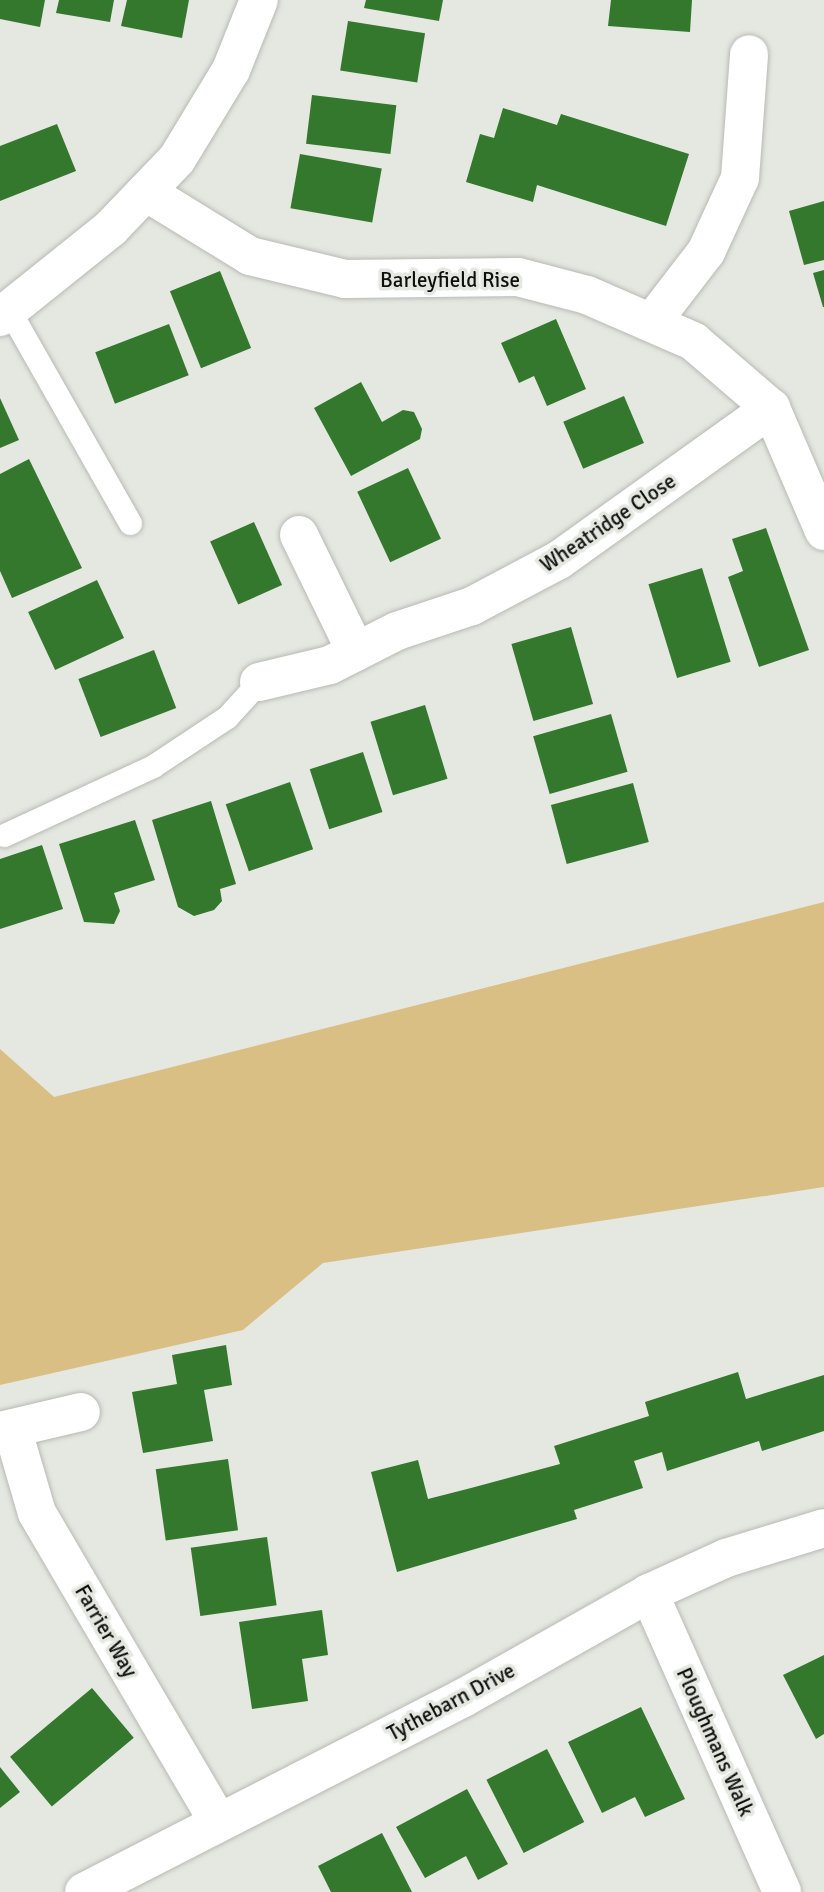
<!DOCTYPE html>
<html>
<head>
<meta charset="utf-8">
<style>
  body { margin:0 }
  #map { position:relative; width:824px; height:1892px; overflow:hidden; background:#e5e7e1; font-family:Signika,sans-serif }
  div>[style] { position:absolute }
  [style*='--x'] { left:calc(var(--x)*1px); top:calc(var(--y)*1px); width:calc(var(--w)*1px); rotate:calc(var(--a)*1deg) }
  .green>* { inset:0; background:#d9bf83 }
  .building>* { inset:0; background:#34782e; transform-origin:0 0 }
  .roads { filter:drop-shadow(0 0 2px #b8bab4) drop-shadow(0 0 2px #b8bab4) }
  .lane>* { height:23px; margin:-11.5px; padding:0 11.5px; transform-origin:11.5px; border-radius:11.5px; background:#fff }
  .street>* { height:38px; margin:-19px; padding:0 19px; transform-origin:19px; border-radius:19px; background:#fff }
  span { translate:-50% -50%; white-space:nowrap; text-align:center; line-height:1.15; -webkit-text-stroke:7px #e5e7e1; paint-order:stroke }
  .street-label { font-size:21px; color:#0f100e }
</style>
</head>
<body>
<div id="map">
  <div class="green">
    <i style="clip-path:polygon(824px 902px,824px 1187px,323px 1263px,243px 1330px,0 1385px,0 1049px,54px 1097px)"></i>
  </div>
  <div class="building">
    <i style="clip-path:polygon(0 0,45px 0,40px 27px,0 19px)"></i>
    <i style="clip-path:polygon(59px 0,114px 0,110px 22px,56px 13px)"></i>
    <i style="clip-path:polygon(127px 0,189px 0,182px 38px,121px 26px)"></i>
    <i style="clip-path:polygon(366px 0,443px 0,439px 21px,364px 8px)"></i>
    <i style="clip-path:polygon(611px 0,692px 0,690px 32px,608px 26px)"></i>
    <i style="left:348px;top:21px;width:78px;height:50px;rotate:9deg"></i>
    <i style="left:312px;top:95px;width:85px;height:49px;rotate:7deg"></i>
    <i style="clip-path:polygon(503px 108px,557px 125px,561px 114px,689px 154px,666px 226px,537px 185px,533px 202px,466px 182px,480px 134px,494px 138px)"></i>
    <i style="clip-path:polygon(57px 124px,76px 171px,0 201px,0 146px)"></i>
    <i style="left:300px;top:154px;width:83px;height:55px;rotate:10deg"></i>
    <i style="clip-path:polygon(824px 201px,824px 260px,804px 265px,789px 211px)"></i>
    <i style="clip-path:polygon(824px 270px,824px 307px,823px 307px,813px 273px)"></i>
    <i style="left:220px;top:271px;width:83px;height:54px;rotate:68deg"></i>
    <i style="clip-path:polygon(556px 319px,586px 389px,547px 406px,534px 376px,519px 383px,501px 343px)"></i>
    <i style="left:169px;top:324px;width:55px;height:79px;rotate:69deg"></i>
    <i style="clip-path:polygon(361px 382px,382px 422px,403px 410px,414px 412px,422px 429px,420px 439px,351px 476px,314px 408px)"></i>
    <i style="left:624px;top:396px;width:51px;height:66px;rotate:67deg"></i>
    <i style="clip-path:polygon(0 398px,19px 440px,0 448px)"></i>
    <i style="clip-path:polygon(29px 459px,82px 568px,12px 598px,0 571px,0 474px)"></i>
    <i style="left:408px;top:468px;width:78px;height:56px;rotate:65deg"></i>
    <i style="left:254px;top:522px;width:69px;height:48px;rotate:66deg"></i>
    <i style="clip-path:polygon(766px 528px,809px 650px,759px 667px,728px 577px,743px 571px,732px 539px)"></i>
    <i style="left:702px;top:568px;width:98px;height:56px;rotate:73deg"></i>
    <i style="left:97px;top:580px;width:64px;height:76px;rotate:65deg"></i>
    <i style="left:571px;top:627px;width:80px;height:62px;rotate:74deg"></i>
    <i style="left:154px;top:650px;width:62px;height:81px;rotate:69deg"></i>
    <i style="left:425px;top:705px;width:77px;height:57px;rotate:73deg"></i>
    <i style="left:611px;top:714px;width:60px;height:81px;rotate:74deg"></i>
    <i style="left:363px;top:752px;width:63px;height:56px;rotate:72deg"></i>
    <i style="left:290px;top:782px;width:71px;height:68px;rotate:71deg"></i>
    <i style="left:633px;top:783px;width:61px;height:85px;rotate:75deg"></i>
    <i style="clip-path:polygon(211px 801px,236px 884px,220px 889px,222px 901px,214px 910px,194px 916px,178px 907px,152px 820px)"></i>
    <i style="clip-path:polygon(135px 820px,155px 880px,114px 893px,120px 911px,114px 924px,84px 922px,59px 844px)"></i>
    <i style="clip-path:polygon(42px 845px,63px 909px,0 929px,0 859px)"></i>
    <i style="clip-path:polygon(226px 1345px,232px 1385px,204px 1390px,213px 1441px,143px 1453px,132px 1392px,177px 1384px,172px 1355px)"></i>
    <i style="clip-path:polygon(738px 1372px,746px 1399px,824px 1375px,824px 1431px,762px 1451px,759px 1441px,667px 1471px,662px 1452px,634px 1461px,643px 1488px,574px 1510px,577px 1519px,397px 1572px,371px 1472px,418px 1460px,428px 1499px,471px 1488px,560px 1464px,554px 1446px,649px 1416px,645px 1402px)"></i>
    <i style="left:228px;top:1459px;width:72px;height:73px;rotate:82deg"></i>
    <i style="left:267px;top:1537px;width:69px;height:77px;rotate:82deg"></i>
    <i style="clip-path:polygon(322px 1610px,328px 1655px,302px 1659px,308px 1701px,252px 1709px,239px 1622px)"></i>
    <i style="clip-path:polygon(824px 1655px,824px 1734px,816px 1739px,783px 1675px)"></i>
    <i style="left:92px;top:1688px;width:65px;height:107px;rotate:50deg"></i>
    <i style="clip-path:polygon(641px 1707px,685px 1799px,645px 1817px,635px 1797px,602px 1813px,568px 1742px)"></i>
    <i style="left:547px;top:1749px;width:82px;height:68px;rotate:63deg"></i>
    <i style="clip-path:polygon(0 1767px,20px 1792px,0 1808px)"></i>
    <i style="clip-path:polygon(467px 1789px,508px 1864px,478px 1880px,466px 1856px,425px 1878px,396px 1827px)"></i>
    <i style="clip-path:polygon(382px 1833px,412px 1892px,331px 1892px,318px 1866px)"></i>
  </div>
  <div class="roads">
    <div class="lane">
      <i style="--x:9;--y:310;--w:245;--a:60.4"></i>
      <i style="--x:4;--y:835;--w:164;--a:-24.8"></i>
      <i style="--x:153;--y:766;--w:89;--a:-33.5"></i>
      <i style="--x:227;--y:717;--w:47;--a:-47.6"></i>
    </div>
    <div class="street">
      <i style="--x:146;--y:192;--w:122;--a:31.6"></i>
      <i style="--x:250;--y:256;--w:98;--a:13.6"></i>
      <i style="--x:345;--y:279;--w:173;--a:-0.7"></i>
      <i style="--x:518;--y:277;--w:71;--a:14.6"></i>
      <i style="--x:587;--y:295;--w:116;--a:23.5"></i>
      <i style="--x:693;--y:341;--w:103;--a:40.7"></i>
      <i style="--x:771;--y:408;--w:134;--a:66.7"></i>
      <i style="--x:0;--y:317;--w:142;--a:-38.7"></i>
      <i style="--x:111;--y:228;--w:95;--a:-46.3"></i>
      <i style="--x:177;--y:159;--w:104;--a:-58.8"></i>
      <i style="--x:231;--y:70;--w:75;--a:-68.2"></i>
      <i style="--x:652;--y:322;--w:88;--a:-52.4"></i>
      <i style="--x:706;--y:252;--w:81;--a:-65.3"></i>
      <i style="--x:740;--y:178;--w:124;--a:-85.8"></i>
      <i style="--x:299;--y:535;--w:130;--a:64"></i>
      <i style="--x:259;--y:682;--w:73;--a:-13.5"></i>
      <i style="--x:330;--y:665;--w:75;--a:-26.9"></i>
      <i style="--x:397;--y:631;--w:79;--a:-18.4"></i>
      <i style="--x:472;--y:606;--w:98;--a:-27.9"></i>
      <i style="--x:559;--y:560;--w:261;--a:-35.6"></i>
      <i style="--x:0;--y:1431;--w:83;--a:-13.2"></i>
      <i style="--x:13;--y:1431;--w:85;--a:73.7"></i>
      <i style="--x:37;--y:1513;--w:358;--a:59.6"></i>
      <i style="--x:649;--y:1593;--w:327;--a:66"></i>
      <i style="--x:84;--y:1892;--w:426;--a:-27.1"></i>
      <i style="--x:463;--y:1698;--w:214;--a:-29.4"></i>
      <i style="--x:649;--y:1593;--w:85;--a:-24.4"></i>
      <i style="--x:726;--y:1558;--w:102;--a:-17"></i>
    </div>
  </div>
  <div class="street-label">
    <span style="left:450px;top:280px">Barleyfield Rise</span>
    <span style="left:608px;top:523px;rotate:-34deg">Wheatridge Close</span>
    <span style="left:106px;top:1631px;rotate:60deg">Farrier Way</span>
    <span style="left:451px;top:1702px;rotate:-28deg">Tythebarn Drive</span>
    <span style="left:715px;top:1742px;rotate:66deg">Ploughmans Walk</span>
  </div>
</div>
</body>
</html>
